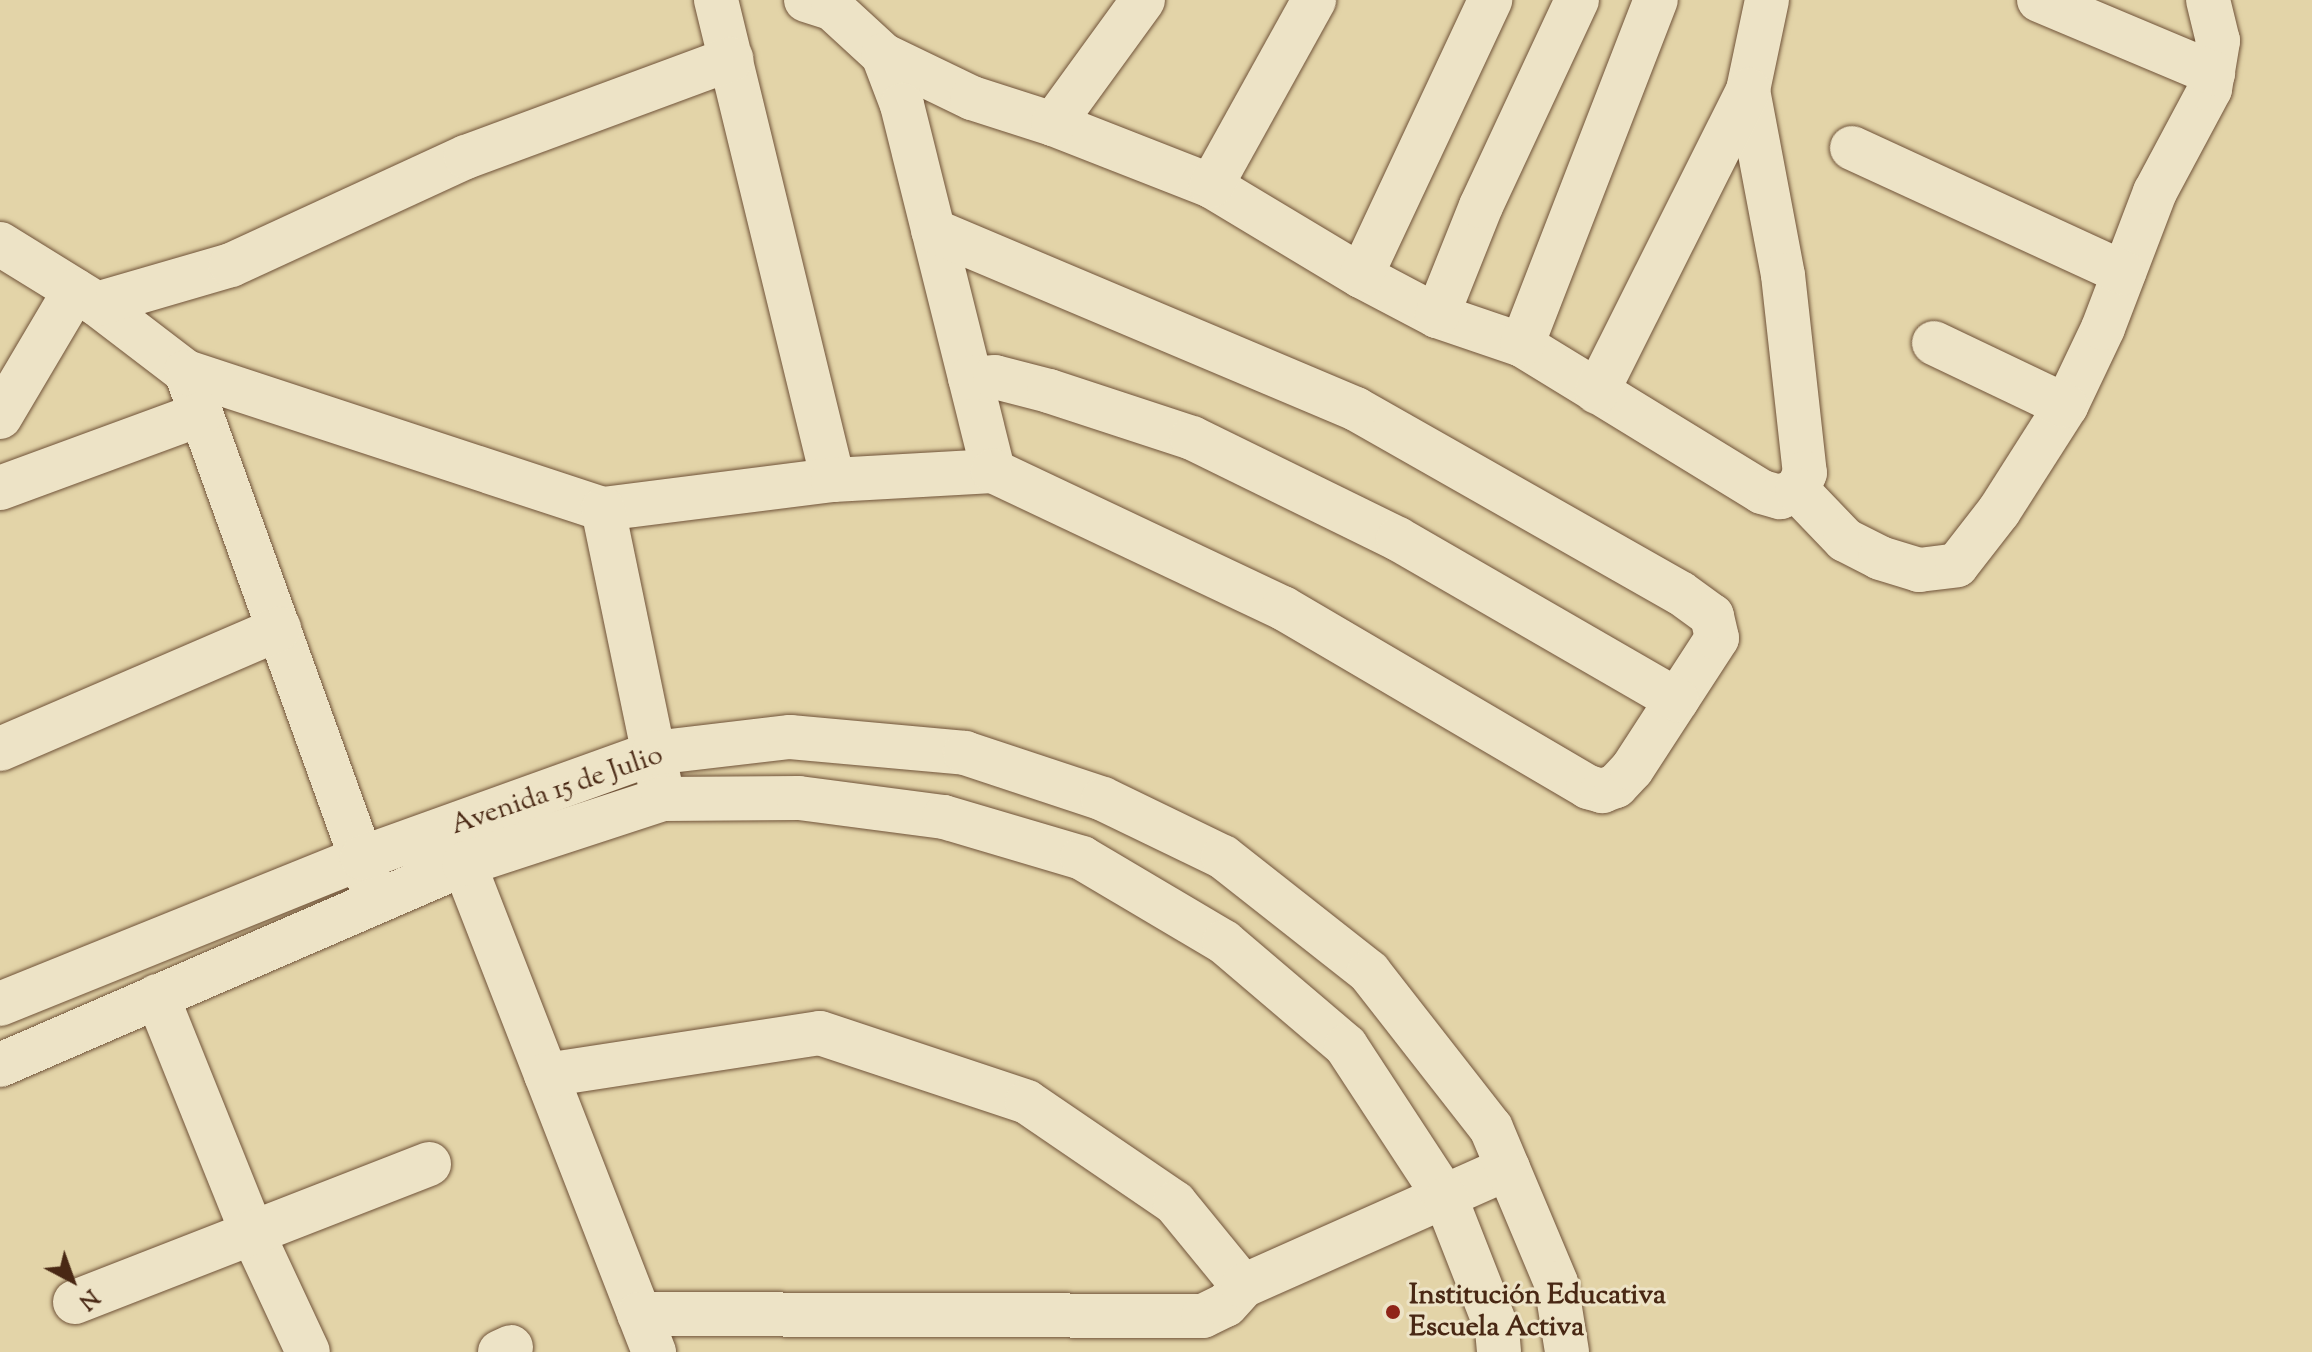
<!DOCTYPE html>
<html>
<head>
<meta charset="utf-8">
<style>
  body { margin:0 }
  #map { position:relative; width:2312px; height:1352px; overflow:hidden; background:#e3d4a8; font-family:"Sorts Mill Goudy",serif }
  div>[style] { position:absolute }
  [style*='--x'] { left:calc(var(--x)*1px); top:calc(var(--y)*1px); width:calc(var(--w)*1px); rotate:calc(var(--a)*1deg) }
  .roads { filter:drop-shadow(0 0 2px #705339) drop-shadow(0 0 2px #705339) }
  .minor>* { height:44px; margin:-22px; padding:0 22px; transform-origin:22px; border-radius:22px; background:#ede3c6 }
  .tertiary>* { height:44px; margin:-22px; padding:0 22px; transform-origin:22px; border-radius:22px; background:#ede3c6 }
  .dots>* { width:22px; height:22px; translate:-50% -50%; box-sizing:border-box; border:4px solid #ede3c6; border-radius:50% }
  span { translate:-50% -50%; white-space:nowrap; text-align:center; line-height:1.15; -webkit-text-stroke:6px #ede3c6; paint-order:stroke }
  .street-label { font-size:28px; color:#492814 }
  .poi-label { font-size:28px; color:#492814; font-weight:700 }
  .left { translate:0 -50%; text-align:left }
  .north { position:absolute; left:32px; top:1240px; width:80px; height:80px; -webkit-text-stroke:6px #ede3c6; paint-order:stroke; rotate:139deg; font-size:22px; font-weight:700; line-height:32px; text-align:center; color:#492814 }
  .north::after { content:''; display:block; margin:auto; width:28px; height:36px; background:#492814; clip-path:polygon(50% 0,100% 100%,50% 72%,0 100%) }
</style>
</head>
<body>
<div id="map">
  <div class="roads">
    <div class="minor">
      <i style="--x:716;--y:0;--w:494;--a:76.3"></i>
      <i style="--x:806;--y:0;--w:28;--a:18"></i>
      <i style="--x:833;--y:9;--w:68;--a:42.6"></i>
      <i style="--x:883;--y:55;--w:99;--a:25.8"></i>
      <i style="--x:972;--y:98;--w:85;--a:17.8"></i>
      <i style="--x:1053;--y:124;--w:170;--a:21.4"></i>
      <i style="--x:1211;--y:186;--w:175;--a:31"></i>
      <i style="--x:1361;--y:276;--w:86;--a:27.8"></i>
      <i style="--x:1437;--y:316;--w:90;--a:18.8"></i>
      <i style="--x:1522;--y:345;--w:281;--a:31.5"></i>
      <i style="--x:1762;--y:492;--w:19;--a:16"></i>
      <i style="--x:1780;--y:497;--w:18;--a:-22"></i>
      <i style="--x:1767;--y:0;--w:92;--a:101.9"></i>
      <i style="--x:1748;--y:90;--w:188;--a:79.3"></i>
      <i style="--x:1783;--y:275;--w:199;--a:83.7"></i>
      <i style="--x:1805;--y:473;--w:19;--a:115"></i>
      <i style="--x:1797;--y:490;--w:69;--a:46.2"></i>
      <i style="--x:1845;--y:540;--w:39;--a:27"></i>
      <i style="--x:1880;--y:558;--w:41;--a:17.1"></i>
      <i style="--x:1919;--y:570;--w:38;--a:-7"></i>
      <i style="--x:1957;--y:565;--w:68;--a:-52.1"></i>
      <i style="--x:1999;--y:511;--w:125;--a:-57.5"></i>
      <i style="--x:2066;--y:406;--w:86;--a:-64.6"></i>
      <i style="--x:2103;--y:328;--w:146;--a:-69.1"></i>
      <i style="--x:2155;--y:192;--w:117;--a:-61.9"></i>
      <i style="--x:2210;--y:89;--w:49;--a:-80.5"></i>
      <i style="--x:2218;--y:41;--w:42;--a:-103.7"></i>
      <i style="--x:2039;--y:0;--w:189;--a:22.8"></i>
      <i style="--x:883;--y:55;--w:53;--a:69.2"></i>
      <i style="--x:902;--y:105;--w:377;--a:76"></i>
      <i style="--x:1053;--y:124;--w:153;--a:-54"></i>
      <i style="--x:1852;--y:148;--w:299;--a:24.7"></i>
      <i style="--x:1211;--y:186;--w:213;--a:-61"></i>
      <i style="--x:0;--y:244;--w:114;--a:31.7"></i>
      <i style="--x:97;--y:304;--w:112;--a:37.4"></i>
      <i style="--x:186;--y:372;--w:563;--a:70.18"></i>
      <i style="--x:1361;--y:276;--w:305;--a:-64.9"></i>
      <i style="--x:97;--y:304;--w:140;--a:-16.2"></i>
      <i style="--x:231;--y:265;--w:259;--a:-24.7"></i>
      <i style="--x:466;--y:157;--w:283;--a:-20.3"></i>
      <i style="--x:1437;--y:316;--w:118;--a:-68.2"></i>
      <i style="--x:1481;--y:206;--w:227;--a:-65"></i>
      <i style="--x:1934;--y:343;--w:146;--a:25.5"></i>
      <i style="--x:1522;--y:345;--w:370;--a:-68.8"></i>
      <i style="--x:186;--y:372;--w:439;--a:18.2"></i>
      <i style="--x:603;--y:509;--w:232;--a:-7.2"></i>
      <i style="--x:833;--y:480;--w:160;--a:-3.2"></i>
      <i style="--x:993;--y:471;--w:321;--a:25.3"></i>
      <i style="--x:1283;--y:608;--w:354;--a:30.4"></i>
      <i style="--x:1588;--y:787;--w:15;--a:16"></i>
      <i style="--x:1602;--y:791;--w:15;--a:-20"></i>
      <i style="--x:1616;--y:786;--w:23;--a:-47"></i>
      <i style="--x:1632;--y:769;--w:156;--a:-57"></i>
      <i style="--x:1717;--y:638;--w:23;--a:-103"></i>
      <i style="--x:1712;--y:616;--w:39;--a:-144"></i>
      <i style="--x:1680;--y:593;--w:373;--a:-150.4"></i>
      <i style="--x:1356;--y:409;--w:459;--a:-157.1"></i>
      <i style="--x:970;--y:378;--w:25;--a:-2"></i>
      <i style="--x:995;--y:377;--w:56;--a:14.5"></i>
      <i style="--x:1049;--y:391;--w:151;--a:18.2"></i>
      <i style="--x:1192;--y:438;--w:229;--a:26.1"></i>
      <i style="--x:1398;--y:539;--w:322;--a:30"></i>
      <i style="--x:1597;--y:392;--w:338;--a:-63.4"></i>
      <i style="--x:0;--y:417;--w:147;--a:-59.4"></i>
      <i style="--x:0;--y:488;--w:214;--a:-20.2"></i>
      <i style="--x:603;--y:509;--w:296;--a:78.3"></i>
      <i style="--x:0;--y:749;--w:304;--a:-23.3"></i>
      <i style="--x:464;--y:864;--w:524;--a:68.73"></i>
      <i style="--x:157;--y:996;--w:254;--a:68.1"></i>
      <i style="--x:252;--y:1232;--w:132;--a:65"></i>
      <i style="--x:546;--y:1075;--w:277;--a:-8.7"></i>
      <i style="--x:820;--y:1033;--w:218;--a:18.4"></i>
      <i style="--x:1027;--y:1102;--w:179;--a:34.3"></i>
      <i style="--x:1175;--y:1203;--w:107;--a:50.7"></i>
      <i style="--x:75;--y:1302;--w:380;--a:-21.3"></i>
      <i style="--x:639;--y:1314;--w:564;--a:0.2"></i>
      <i style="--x:1203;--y:1316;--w:25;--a:-26"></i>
      <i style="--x:1226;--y:1305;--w:25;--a:-48"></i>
      <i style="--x:1243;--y:1286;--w:290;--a:-24"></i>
      <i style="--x:500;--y:1352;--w:12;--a:-24"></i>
    </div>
    <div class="tertiary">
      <i style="--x:0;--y:1004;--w:390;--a:-22"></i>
      <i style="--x:362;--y:858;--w:309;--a:-19.8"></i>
      <i style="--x:653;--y:753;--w:138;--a:-6.7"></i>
      <i style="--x:790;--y:737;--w:176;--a:5.2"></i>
      <i style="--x:965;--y:753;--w:145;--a:18.4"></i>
      <i style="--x:1103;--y:799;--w:133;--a:25.8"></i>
      <i style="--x:1223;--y:857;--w:186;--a:38.2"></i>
      <i style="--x:1369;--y:972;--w:198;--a:52"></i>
      <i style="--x:1491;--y:1128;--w:168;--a:67.2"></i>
      <i style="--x:1556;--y:1283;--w:70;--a:80.9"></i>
      <i style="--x:0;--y:1065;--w:506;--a:-23.42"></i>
      <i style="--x:464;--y:864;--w:209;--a:-18.1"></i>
      <i style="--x:663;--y:799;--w:136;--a:-0.4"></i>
      <i style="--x:799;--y:798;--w:146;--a:7.5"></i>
      <i style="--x:944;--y:817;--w:144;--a:16.5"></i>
      <i style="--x:1082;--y:858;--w:165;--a:30.6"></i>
      <i style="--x:1224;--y:942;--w:160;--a:40.4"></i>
      <i style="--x:1346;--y:1046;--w:183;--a:56.8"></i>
      <i style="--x:1446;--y:1199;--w:140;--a:68.6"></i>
      <i style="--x:1497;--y:1329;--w:23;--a:85"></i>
    </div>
  </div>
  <div class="dots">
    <i style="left:1393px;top:1312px;background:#8f2418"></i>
  </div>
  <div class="street-label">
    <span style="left:557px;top:791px;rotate:-19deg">Avenida 15 de Julio</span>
  </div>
  <div class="poi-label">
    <span class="left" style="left:1409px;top:1312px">Institución Educativa<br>Escuela Activa</span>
  </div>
  <div class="north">N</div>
</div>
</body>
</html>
